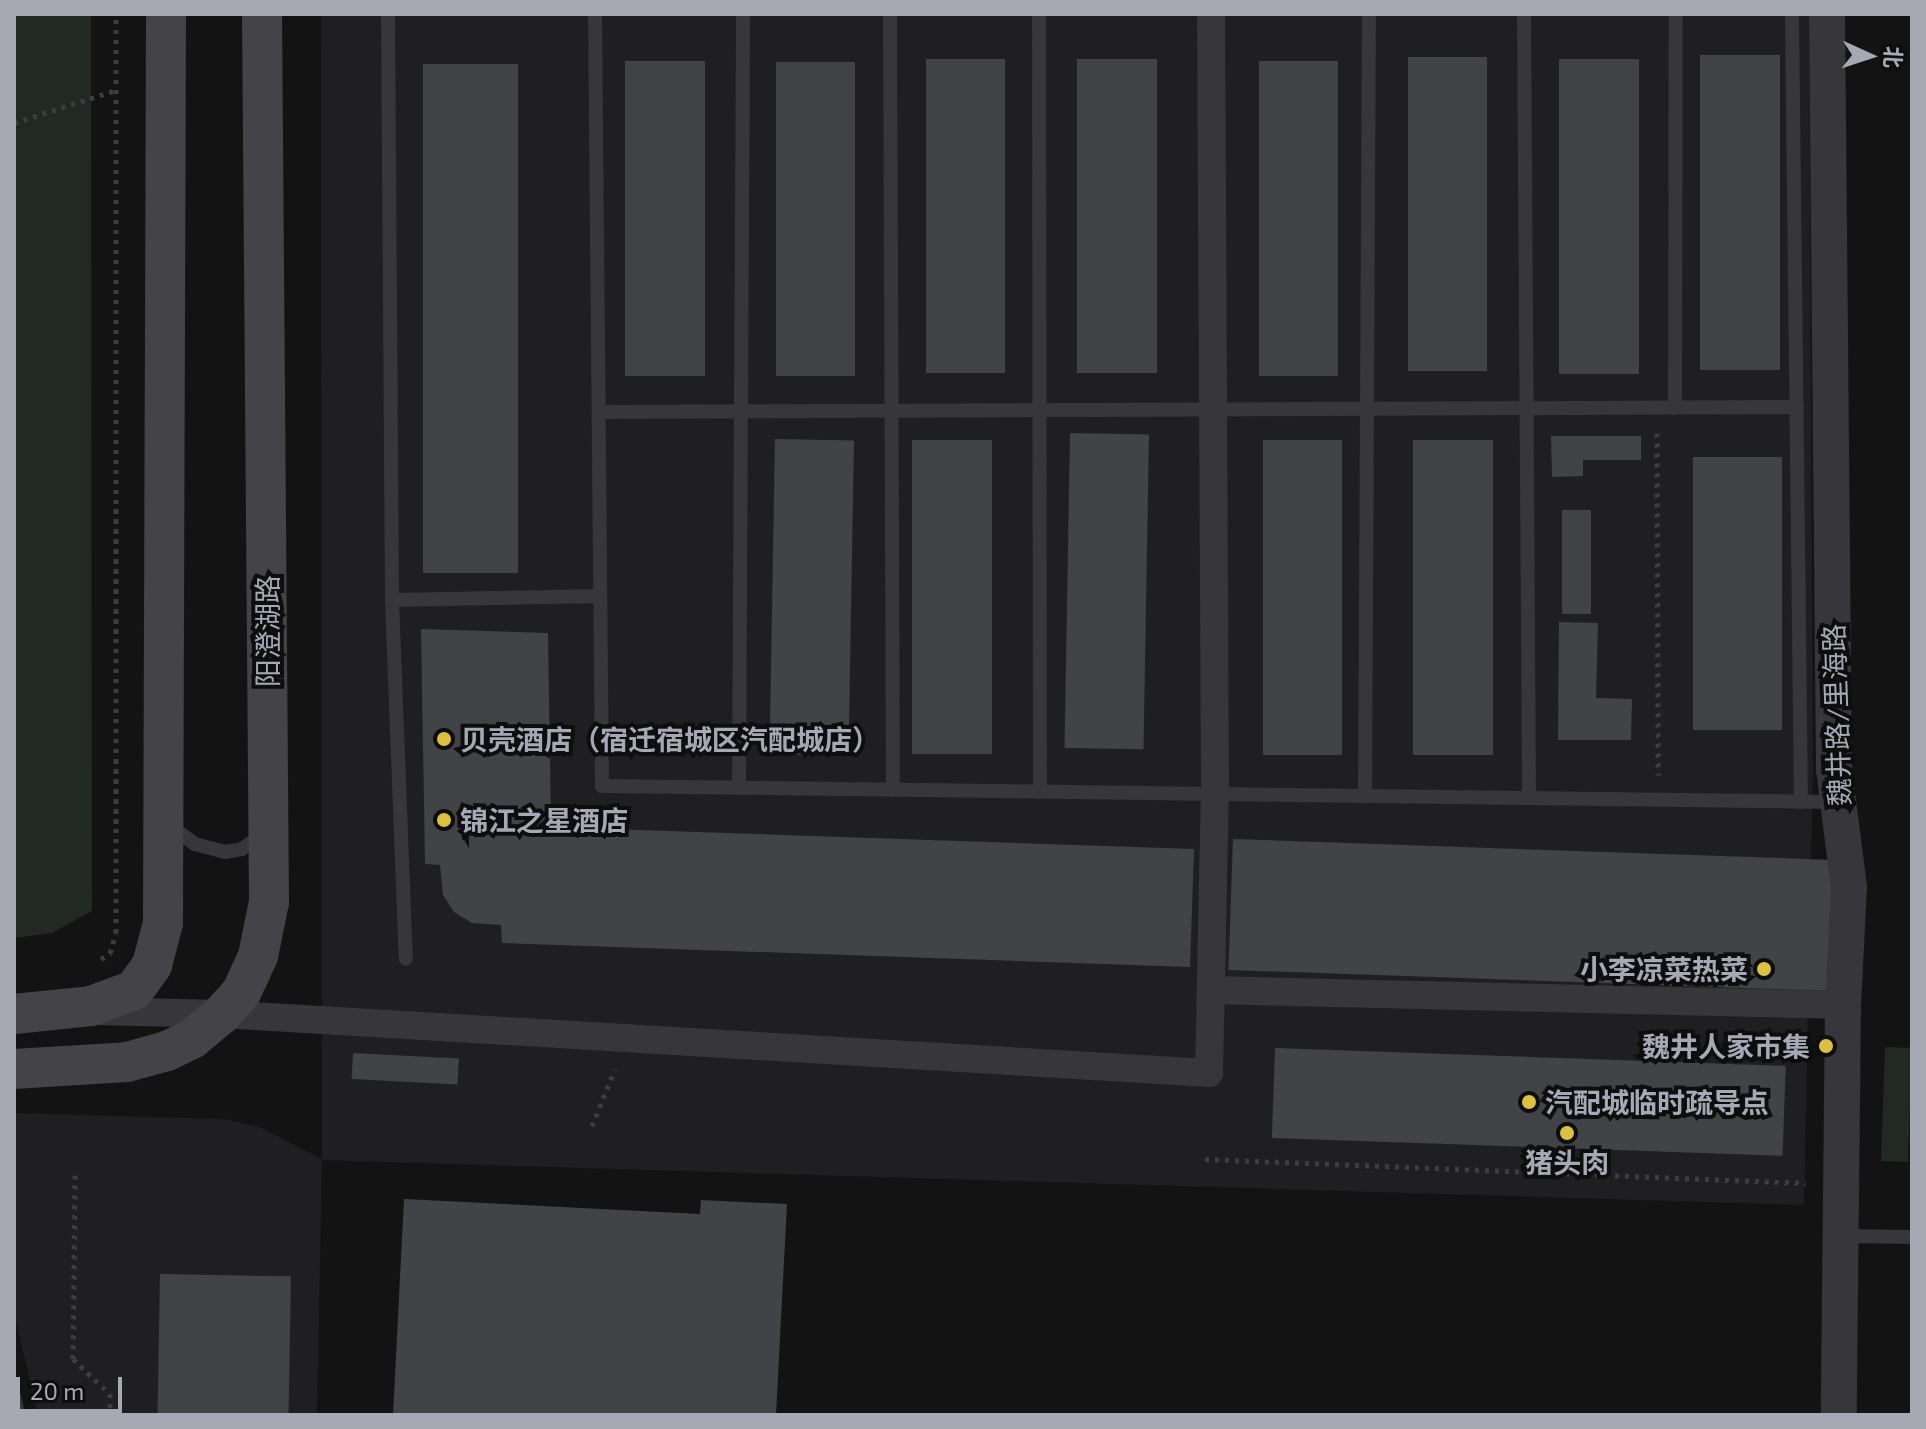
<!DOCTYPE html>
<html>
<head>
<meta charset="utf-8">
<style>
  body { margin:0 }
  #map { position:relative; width:1926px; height:1429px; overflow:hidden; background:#131314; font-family:"Exo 2","Noto Sans SC",sans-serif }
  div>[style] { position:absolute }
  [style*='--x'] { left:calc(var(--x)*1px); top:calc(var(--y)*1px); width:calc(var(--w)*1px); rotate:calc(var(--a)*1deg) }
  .built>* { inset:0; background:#1f1f21 }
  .green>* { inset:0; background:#222823; transform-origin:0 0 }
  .building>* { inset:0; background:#424347; transform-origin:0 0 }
  .path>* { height:5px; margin-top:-2.5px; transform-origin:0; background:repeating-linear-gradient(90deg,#3c3d41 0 4px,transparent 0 10px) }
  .service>* { height:14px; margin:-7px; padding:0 7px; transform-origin:7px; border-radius:7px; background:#36363b }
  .minor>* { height:28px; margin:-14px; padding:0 14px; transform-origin:14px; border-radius:14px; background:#36363b }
  .tertiary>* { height:36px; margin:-18px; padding:0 18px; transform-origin:18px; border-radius:18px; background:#36363b }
  .secondary>* { height:40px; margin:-20px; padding:0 20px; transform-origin:20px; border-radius:20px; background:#434348 }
  .dots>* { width:22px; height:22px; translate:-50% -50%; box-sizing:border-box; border:4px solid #0e0e0f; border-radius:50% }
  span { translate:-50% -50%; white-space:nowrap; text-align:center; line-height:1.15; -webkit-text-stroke:8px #0e0e0f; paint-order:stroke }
  .street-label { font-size:28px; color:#a6a8b3 }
  .poi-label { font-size:28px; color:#a6a8b3; font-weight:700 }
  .left { translate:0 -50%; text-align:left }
  .right { translate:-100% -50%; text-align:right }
  .frame { position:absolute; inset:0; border:16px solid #a6a8b3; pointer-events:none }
  .north { position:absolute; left:1830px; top:16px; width:80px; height:80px; -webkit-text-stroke:6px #0e0e0f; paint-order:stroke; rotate:93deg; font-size:22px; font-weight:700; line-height:32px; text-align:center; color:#a6a8b3 }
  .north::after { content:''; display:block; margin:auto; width:28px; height:36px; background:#a6a8b3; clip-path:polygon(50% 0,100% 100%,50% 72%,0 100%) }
  .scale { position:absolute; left:16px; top:1377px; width:106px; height:36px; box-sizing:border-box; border:4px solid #a6a8b3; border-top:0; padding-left:10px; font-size:24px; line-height:28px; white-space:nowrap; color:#a6a8b3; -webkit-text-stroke:6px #0e0e0f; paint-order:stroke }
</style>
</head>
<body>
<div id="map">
  <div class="built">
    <i style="clip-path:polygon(321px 14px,1809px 14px,1813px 765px,1804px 1205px,322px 1160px,317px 1415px,38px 1415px,14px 1312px,14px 1113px,222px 1119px,257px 1126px,322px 1159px)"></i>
  </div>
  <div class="green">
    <i style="clip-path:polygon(14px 14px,91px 14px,92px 911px,52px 933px,14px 938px)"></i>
    <i style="left:1885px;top:1047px;width:27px;height:114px;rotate:2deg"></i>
  </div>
  <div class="building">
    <i style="left:1700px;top:55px;width:80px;height:315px"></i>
    <i style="left:1408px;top:57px;width:79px;height:314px"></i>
    <i style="left:926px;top:59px;width:79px;height:314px"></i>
    <i style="left:1077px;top:59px;width:80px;height:314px"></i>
    <i style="left:1559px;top:59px;width:80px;height:315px"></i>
    <i style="left:625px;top:61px;width:80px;height:315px"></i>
    <i style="left:1259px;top:61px;width:79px;height:315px"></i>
    <i style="left:776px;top:62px;width:79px;height:314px"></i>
    <i style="left:423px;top:64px;width:95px;height:509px"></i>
    <i style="left:1070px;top:433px;width:79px;height:315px;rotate:1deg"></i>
    <i style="clip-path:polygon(1551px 436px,1641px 436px,1641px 460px,1583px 460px,1583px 476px,1552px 477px)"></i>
    <i style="left:775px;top:439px;width:79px;height:315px;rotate:1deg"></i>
    <i style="left:912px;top:440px;width:80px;height:314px"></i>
    <i style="left:1263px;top:440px;width:79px;height:315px"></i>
    <i style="left:1413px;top:440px;width:80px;height:315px"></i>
    <i style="left:1693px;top:457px;width:89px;height:273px"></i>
    <i style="left:1562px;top:510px;width:29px;height:104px"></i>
    <i style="clip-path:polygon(1559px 622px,1598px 623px,1596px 698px,1632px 699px,1631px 740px,1558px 740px)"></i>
    <i style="clip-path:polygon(421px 629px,548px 633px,551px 827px,1194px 849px,1190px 967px,502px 943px,501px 925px,472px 923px,454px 912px,443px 895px,440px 865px,425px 864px)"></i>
    <i style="left:1233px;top:839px;width:603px;height:131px;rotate:2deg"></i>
    <i style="left:1275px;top:1048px;width:511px;height:90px;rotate:2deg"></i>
    <i style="left:353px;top:1053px;width:106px;height:26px;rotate:3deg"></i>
    <i style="clip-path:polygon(404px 1199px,700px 1214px,701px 1200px,787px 1204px,776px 1415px,393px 1415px)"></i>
    <i style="left:160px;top:1274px;width:131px;height:141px;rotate:1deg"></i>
  </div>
  <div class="path">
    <i style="--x:14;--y:123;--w:107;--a:-17.9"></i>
    <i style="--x:1657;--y:433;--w:342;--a:89.8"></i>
    <i style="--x:101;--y:959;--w:11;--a:-34"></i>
    <i style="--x:110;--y:953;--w:21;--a:-73"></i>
    <i style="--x:116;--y:933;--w:919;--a:-90"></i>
    <i style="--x:592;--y:1126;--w:61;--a:-68"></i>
    <i style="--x:1205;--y:1159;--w:601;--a:2.29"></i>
    <i style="--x:75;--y:1175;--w:184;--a:90.6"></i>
    <i style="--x:73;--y:1359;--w:51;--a:43.4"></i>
    <i style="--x:110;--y:1394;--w:21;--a:90"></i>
  </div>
  <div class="service">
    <i style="--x:388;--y:14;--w:586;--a:89.61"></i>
    <i style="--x:392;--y:600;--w:359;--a:87.8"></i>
    <i style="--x:595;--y:14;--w:772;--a:89.48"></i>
    <i style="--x:602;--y:786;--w:1235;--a:0.74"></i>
    <i style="--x:890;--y:14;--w:776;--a:89.78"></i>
    <i style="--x:1039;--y:14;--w:778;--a:89.93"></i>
    <i style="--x:1524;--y:14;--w:784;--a:89.63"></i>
    <i style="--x:1792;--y:14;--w:788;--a:89.35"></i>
    <i style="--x:1675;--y:408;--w:394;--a:-89.9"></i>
    <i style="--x:599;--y:412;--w:1198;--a:-0.24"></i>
    <i style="--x:392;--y:600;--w:208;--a:-1.1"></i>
    <i style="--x:739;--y:788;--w:774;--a:-89.7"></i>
    <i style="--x:1365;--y:796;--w:782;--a:-89.71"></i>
    <i style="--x:170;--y:826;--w:31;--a:36"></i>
    <i style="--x:195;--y:844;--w:31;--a:15"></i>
    <i style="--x:225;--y:852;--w:17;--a:-10"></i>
    <i style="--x:242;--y:849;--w:16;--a:-35"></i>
    <i style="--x:255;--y:840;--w:12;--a:-59"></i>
    <i style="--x:1843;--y:1236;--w:69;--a:0.8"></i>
    <i style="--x:14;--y:1396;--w:19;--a:78"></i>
  </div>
  <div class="minor">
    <i style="--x:1211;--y:990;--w:632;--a:1.36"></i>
    <i style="--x:95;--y:1011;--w:127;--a:1.4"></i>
    <i style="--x:222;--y:1014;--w:989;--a:3.42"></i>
    <i style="--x:1209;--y:1073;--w:279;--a:-88.8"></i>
    <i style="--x:1215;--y:794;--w:780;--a:-90.29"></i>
  </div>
  <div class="tertiary">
    <i style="--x:1827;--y:14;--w:755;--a:89.47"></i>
    <i style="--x:1834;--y:769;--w:119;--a:82.8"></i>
    <i style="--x:1849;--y:887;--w:118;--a:92.9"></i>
    <i style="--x:1843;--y:1005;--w:410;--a:90.6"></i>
  </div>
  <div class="secondary">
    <i style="--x:14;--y:1014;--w:77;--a:-5.9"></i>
    <i style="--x:91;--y:1006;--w:46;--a:-20.4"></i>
    <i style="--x:134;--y:990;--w:31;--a:-54"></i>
    <i style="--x:152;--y:965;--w:43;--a:-75.3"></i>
    <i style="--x:163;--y:923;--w:909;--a:-89.81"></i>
    <i style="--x:14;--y:1069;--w:113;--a:-3.5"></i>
    <i style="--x:127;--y:1062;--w:41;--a:-15.4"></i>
    <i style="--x:167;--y:1051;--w:28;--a:-26"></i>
    <i style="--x:192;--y:1039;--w:39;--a:-40"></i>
    <i style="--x:222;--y:1014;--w:28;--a:-48"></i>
    <i style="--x:241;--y:993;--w:41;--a:-65.3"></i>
    <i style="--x:258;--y:956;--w:55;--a:-78.5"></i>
    <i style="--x:269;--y:902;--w:888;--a:-90.45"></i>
  </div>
  <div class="dots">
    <i style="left:444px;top:739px;background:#dbc044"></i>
    <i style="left:444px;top:820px;background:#dbc044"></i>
    <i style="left:1764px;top:969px;background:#dbc044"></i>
    <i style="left:1826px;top:1046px;background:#dbc044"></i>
    <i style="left:1529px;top:1102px;background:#dbc044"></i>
    <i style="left:1567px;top:1133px;background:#dbc044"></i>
  </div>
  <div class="street-label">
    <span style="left:267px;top:631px;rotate:-90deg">阳澄湖路</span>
    <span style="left:1836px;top:715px;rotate:-92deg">魏井路/里海路</span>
  </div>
  <div class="poi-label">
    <span class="left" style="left:460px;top:739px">贝壳酒店（宿迁宿城区汽配城店）</span>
    <span class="left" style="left:460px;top:820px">锦江之星酒店</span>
    <span class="right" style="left:1748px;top:969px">小李凉菜热菜</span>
    <span class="right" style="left:1810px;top:1046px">魏井人家市集</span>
    <span class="left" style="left:1545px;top:1102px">汽配城临时疏导点</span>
    <span style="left:1567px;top:1162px">猪头肉</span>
  </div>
  <div class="frame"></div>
  <div class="north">北</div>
  <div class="scale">20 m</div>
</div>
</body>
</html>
